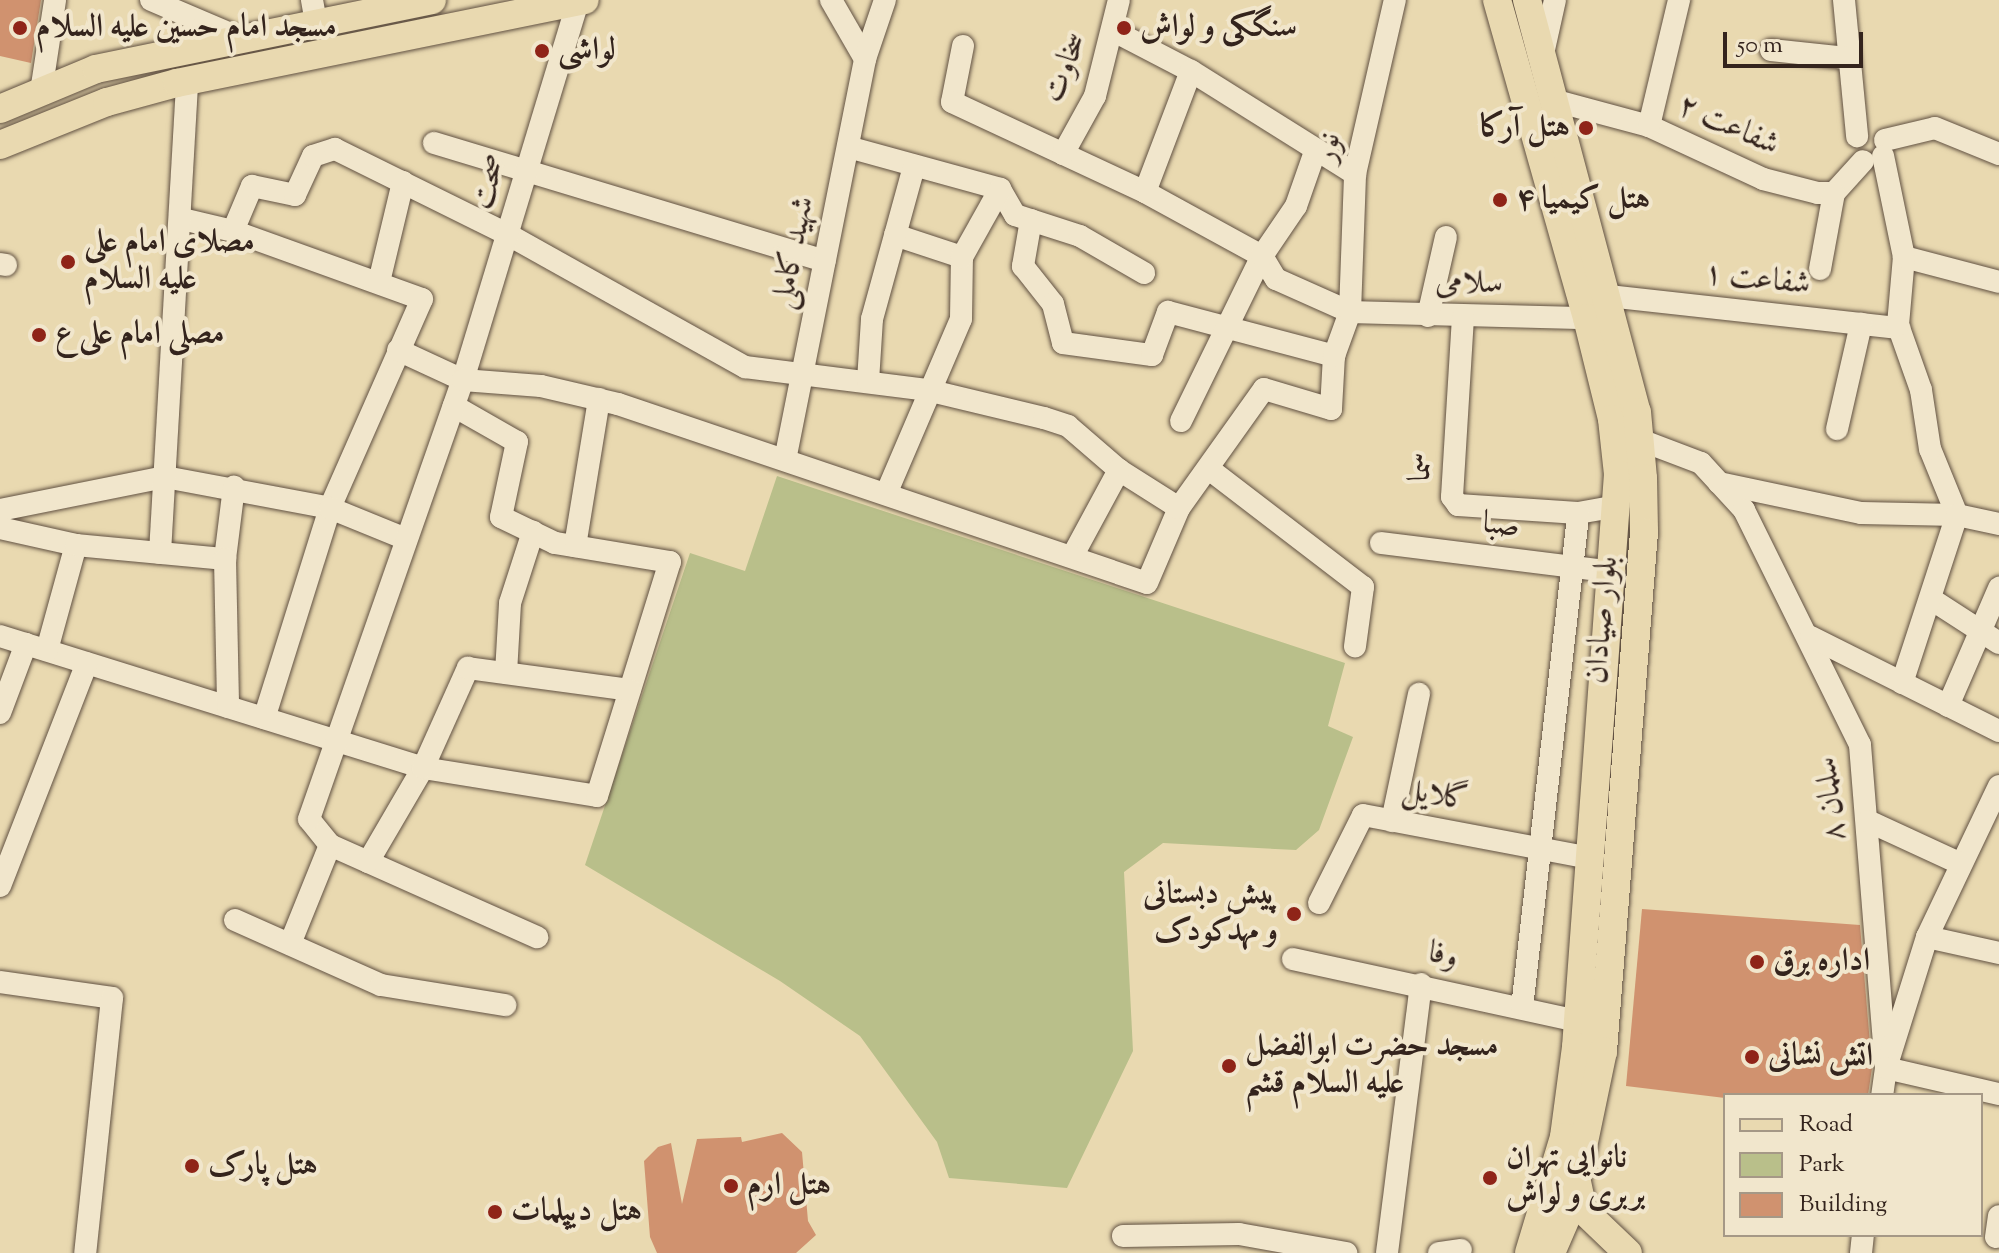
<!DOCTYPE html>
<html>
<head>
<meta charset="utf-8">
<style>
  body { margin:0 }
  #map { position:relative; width:1999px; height:1253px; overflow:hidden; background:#e9d9b0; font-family:"Sorts Mill Goudy",Amiri,serif }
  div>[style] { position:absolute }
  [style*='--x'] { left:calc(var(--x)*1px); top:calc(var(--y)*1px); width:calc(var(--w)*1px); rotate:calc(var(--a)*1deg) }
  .green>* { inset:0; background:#b9bf8a }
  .building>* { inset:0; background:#d0926f }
  .roads { filter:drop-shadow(0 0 2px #615142) drop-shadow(0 0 2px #615142) }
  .minor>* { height:22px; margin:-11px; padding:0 11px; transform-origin:11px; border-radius:11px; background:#f1e6cc }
  .major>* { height:28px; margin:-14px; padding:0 14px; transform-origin:14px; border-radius:14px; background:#e9d9b0 }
  .dots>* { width:22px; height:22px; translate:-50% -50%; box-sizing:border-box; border:4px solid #f1e6cc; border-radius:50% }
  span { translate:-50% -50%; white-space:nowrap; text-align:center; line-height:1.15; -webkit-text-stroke:8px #f1e6cc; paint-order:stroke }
  .poi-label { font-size:32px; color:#34241d; font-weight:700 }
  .left { translate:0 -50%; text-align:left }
  .right { translate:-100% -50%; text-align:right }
  .street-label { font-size:32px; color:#34241d }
  .legend { position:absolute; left:1723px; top:1093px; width:260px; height:144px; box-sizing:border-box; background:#f1e6cc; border:2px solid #a59886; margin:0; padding:10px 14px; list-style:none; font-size:24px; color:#34241d }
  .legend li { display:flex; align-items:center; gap:16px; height:40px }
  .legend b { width:40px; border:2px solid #a59886 }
  .scale { position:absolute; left:1723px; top:32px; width:140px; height:36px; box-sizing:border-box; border:4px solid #34241d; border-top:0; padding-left:10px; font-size:24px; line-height:28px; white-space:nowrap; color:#34241d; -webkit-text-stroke:6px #f1e6cc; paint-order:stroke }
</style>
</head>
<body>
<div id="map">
  <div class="green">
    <i style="clip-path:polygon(777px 476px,1345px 663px,1328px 726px,1353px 737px,1319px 830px,1296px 850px,1163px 843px,1124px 872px,1133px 1051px,1067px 1188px,949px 1178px,937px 1142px,860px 1036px,780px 981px,585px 865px,690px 553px,745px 571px)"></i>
  </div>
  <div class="building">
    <i style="clip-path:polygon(0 0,41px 0,31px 63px,0 56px)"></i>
    <i style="clip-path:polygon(1642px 909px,1860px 925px,1872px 1068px,1868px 1095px,1725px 1098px,1626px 1086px)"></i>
    <i style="clip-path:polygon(782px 1133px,802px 1152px,808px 1221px,816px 1235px,796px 1253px,657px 1253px,650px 1237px,644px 1161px,658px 1147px,671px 1143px,682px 1204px,697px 1139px,741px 1137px,742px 1142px)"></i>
  </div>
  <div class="roads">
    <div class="minor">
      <i style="--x:151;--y:0;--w:97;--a:23.1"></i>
      <i style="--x:312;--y:0;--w:23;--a:80"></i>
      <i style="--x:831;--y:0;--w:68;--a:60"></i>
      <i style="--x:1844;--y:0;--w:137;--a:84.5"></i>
      <i style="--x:1114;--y:31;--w:87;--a:27.5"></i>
      <i style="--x:1191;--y:71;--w:194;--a:32.1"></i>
      <i style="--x:963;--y:46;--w:57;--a:101.1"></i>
      <i style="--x:952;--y:102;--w:213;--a:25"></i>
      <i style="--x:1145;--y:192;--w:133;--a:28.7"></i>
      <i style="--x:1262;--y:256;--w:27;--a:59"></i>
      <i style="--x:1276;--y:279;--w:81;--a:24"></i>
      <i style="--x:1350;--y:312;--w:237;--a:1.5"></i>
      <i style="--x:1771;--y:50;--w:76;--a:6"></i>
      <i style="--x:1543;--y:54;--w:55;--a:-77.5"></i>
      <i style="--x:41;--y:92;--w:93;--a:-81.3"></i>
      <i style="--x:1556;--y:101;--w:96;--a:15"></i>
      <i style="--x:1649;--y:126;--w:126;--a:24.9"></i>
      <i style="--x:1763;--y:179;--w:57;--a:14.3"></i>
      <i style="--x:1818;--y:193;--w:16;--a:0"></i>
      <i style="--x:1834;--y:193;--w:43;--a:-47.8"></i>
      <i style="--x:1649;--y:126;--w:130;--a:-76.6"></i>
      <i style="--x:1885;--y:140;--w:51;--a:-13.5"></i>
      <i style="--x:1935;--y:128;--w:69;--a:22.1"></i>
      <i style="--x:434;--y:143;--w:408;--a:16.8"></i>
      <i style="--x:848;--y:147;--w:158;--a:15.4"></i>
      <i style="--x:1000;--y:189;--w:30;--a:60"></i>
      <i style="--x:1015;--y:215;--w:68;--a:17.9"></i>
      <i style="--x:1080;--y:236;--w:74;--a:30"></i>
      <i style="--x:1063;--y:154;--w:66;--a:-61.1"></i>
      <i style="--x:1095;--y:96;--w:99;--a:-76"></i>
      <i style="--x:1145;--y:192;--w:129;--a:-69.2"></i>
      <i style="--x:182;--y:219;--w:52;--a:13.2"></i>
      <i style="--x:233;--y:231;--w:201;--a:19.8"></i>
      <i style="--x:422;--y:299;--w:228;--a:113.8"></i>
      <i style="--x:330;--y:508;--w:220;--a:107.4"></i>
      <i style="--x:1031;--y:220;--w:47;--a:99.9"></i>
      <i style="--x:1023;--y:266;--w:48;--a:51.7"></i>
      <i style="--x:1053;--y:304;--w:40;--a:75.6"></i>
      <i style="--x:1063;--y:343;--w:90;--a:7.7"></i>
      <i style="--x:1152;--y:355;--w:46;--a:-69.6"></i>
      <i style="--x:1168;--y:312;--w:172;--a:14.8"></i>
      <i style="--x:233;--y:231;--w:49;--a:-67.1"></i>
      <i style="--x:252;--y:186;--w:44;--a:11.8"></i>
      <i style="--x:295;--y:195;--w:43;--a:-65.2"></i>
      <i style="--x:313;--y:156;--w:23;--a:-18"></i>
      <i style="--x:335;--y:149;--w:192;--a:26.3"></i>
      <i style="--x:507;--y:234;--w:273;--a:29.2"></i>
      <i style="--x:745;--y:367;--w:183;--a:7.2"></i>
      <i style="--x:927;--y:390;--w:120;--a:13.5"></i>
      <i style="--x:1044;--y:418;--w:25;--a:18"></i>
      <i style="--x:1068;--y:426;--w:67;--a:40.8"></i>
      <i style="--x:1119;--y:470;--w:71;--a:32.3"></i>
      <i style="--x:895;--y:235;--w:71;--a:18.2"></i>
      <i style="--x:1904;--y:257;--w:98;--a:14.7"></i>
      <i style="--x:0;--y:264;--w:6;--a:9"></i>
      <i style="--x:1820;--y:269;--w:77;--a:-79.6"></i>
      <i style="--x:379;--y:282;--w:103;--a:-76.5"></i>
      <i style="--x:1608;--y:296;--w:293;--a:6.3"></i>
      <i style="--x:1428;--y:316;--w:81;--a:-77.2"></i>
      <i style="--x:1463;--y:317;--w:180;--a:93.5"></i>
      <i style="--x:1452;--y:497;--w:10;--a:53"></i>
      <i style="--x:1458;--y:505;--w:120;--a:3.8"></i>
      <i style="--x:1578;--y:513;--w:41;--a:-9.9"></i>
      <i style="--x:398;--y:350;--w:72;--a:24.8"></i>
      <i style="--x:463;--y:380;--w:396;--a:-73.1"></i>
      <i style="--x:868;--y:381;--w:62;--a:-86.3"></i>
      <i style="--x:872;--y:319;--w:159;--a:-74.6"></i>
      <i style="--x:1181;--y:421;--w:184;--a:-63.9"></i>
      <i style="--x:1262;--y:256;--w:60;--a:-55.8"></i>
      <i style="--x:1296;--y:206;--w:60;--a:-70.7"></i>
      <i style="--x:1837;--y:429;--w:108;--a:-77.1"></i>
      <i style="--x:1643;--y:441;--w:62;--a:20.8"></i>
      <i style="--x:1701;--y:463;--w:64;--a:47.5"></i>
      <i style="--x:1744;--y:510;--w:262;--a:63.7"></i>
      <i style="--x:1860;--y:745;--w:324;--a:85.4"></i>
      <i style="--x:1886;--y:1068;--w:27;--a:98"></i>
      <i style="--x:785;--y:460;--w:409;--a:-78.7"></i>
      <i style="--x:865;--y:59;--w:62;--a:-71.3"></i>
      <i style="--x:1209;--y:469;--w:194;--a:37.5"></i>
      <i style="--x:1363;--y:587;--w:60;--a:97.7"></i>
      <i style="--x:1719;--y:483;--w:145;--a:11.9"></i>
      <i style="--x:1861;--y:513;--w:96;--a:1.2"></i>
      <i style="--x:1957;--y:515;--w:71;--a:-112.2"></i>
      <i style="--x:1930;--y:449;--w:60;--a:-98.7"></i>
      <i style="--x:1921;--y:390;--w:69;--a:-109.5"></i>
      <i style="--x:1898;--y:325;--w:68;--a:-85"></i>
      <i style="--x:1904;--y:257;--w:103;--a:-101.7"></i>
      <i style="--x:886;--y:494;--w:190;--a:-66.8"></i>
      <i style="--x:961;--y:319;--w:62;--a:-89.1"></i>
      <i style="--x:962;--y:257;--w:78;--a:-60.8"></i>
      <i style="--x:0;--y:510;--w:168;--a:-11.3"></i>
      <i style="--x:165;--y:477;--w:168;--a:10.6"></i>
      <i style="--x:330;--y:508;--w:82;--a:22.2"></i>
      <i style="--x:0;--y:528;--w:78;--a:12.6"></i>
      <i style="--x:1381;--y:543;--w:235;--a:7.1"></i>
      <i style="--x:575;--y:546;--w:149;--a:-80.7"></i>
      <i style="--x:160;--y:553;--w:473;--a:-86.7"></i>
      <i style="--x:1073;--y:555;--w:97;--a:-61.6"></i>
      <i style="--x:225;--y:559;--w:73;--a:-82.9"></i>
      <i style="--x:1931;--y:599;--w:81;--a:32.9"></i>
      <i style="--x:0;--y:636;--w:443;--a:17.3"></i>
      <i style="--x:423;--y:768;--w:176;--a:9.1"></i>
      <i style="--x:597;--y:796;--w:245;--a:-72.7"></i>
      <i style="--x:670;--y:562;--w:117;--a:-170.6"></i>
      <i style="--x:555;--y:543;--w:60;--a:-154.3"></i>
      <i style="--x:501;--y:517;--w:77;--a:-78"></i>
      <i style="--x:517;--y:442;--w:73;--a:-150.3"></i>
      <i style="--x:1811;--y:637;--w:210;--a:26.6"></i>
      <i style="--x:47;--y:650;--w:109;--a:-74.6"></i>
      <i style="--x:76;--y:545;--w:150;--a:5.4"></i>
      <i style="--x:225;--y:559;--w:148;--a:88.8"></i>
      <i style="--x:506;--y:673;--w:70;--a:-86.7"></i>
      <i style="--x:510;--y:603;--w:75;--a:-72.1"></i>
      <i style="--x:1902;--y:683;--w:177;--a:-71.9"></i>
      <i style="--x:1957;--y:515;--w:43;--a:12.1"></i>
      <i style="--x:1948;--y:706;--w:129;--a:-66.6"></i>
      <i style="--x:0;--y:713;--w:74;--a:-69.4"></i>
      <i style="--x:1999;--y:786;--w:167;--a:115.5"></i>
      <i style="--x:1927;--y:937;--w:137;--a:107.4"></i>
      <i style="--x:1886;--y:1068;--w:116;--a:13"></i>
      <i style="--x:1392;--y:821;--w:130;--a:-78"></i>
      <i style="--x:1868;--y:821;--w:102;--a:24.8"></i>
      <i style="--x:330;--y:845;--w:227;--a:24"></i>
      <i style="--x:368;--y:862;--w:109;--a:-59.7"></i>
      <i style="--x:423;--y:768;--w:110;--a:-65.8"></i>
      <i style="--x:468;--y:668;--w:163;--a:7.7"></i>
      <i style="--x:0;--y:886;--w:239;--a:-68.7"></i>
      <i style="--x:1319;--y:903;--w:98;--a:-63.4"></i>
      <i style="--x:1363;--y:815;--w:232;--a:10.7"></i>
      <i style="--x:235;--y:920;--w:160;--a:24"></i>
      <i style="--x:381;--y:985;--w:126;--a:9.2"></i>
      <i style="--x:1927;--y:937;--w:74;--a:12.5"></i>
      <i style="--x:290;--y:944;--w:107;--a:-68"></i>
      <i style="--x:330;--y:845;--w:33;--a:-129"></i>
      <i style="--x:309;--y:819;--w:465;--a:-70.7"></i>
      <i style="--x:463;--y:380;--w:78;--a:4.4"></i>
      <i style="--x:541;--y:386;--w:79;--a:13.2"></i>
      <i style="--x:618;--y:404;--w:558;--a:18.69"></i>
      <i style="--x:1147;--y:583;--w:82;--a:-66.9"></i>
      <i style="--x:1179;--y:508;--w:146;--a:-54.5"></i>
      <i style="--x:1264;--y:389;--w:70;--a:16.6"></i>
      <i style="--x:1331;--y:409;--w:53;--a:-86.8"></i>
      <i style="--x:1334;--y:356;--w:47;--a:-70"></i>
      <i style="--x:1350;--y:312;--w:138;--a:-87.9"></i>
      <i style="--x:1355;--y:174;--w:179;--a:-77.1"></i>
      <i style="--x:1293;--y:959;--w:292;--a:12.3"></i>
      <i style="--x:0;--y:982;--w:113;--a:8.1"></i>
      <i style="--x:112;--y:998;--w:256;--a:96"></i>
      <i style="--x:1522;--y:1008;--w:498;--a:-83.5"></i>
      <i style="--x:1123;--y:1236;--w:116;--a:-1"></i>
      <i style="--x:1239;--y:1234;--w:109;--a:10.1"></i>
      <i style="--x:1996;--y:1237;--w:21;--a:-82"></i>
      <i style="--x:1387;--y:1253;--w:271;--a:-82.8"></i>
      <i style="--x:1439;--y:1253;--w:22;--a:-8"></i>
      <i style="--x:1861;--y:1253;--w:18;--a:-84"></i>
    </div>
    <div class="major">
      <i style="--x:1497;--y:0;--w:330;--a:74.2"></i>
      <i style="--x:1587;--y:318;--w:104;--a:76.1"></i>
      <i style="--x:1612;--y:419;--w:55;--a:83.8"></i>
      <i style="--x:1618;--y:474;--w:575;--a:94.19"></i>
      <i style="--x:1576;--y:1047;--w:91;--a:97.6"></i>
      <i style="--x:1564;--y:1137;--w:121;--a:106.8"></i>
      <i style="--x:1527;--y:0;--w:426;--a:75.1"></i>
      <i style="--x:1637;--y:412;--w:66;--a:84.8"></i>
      <i style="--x:1643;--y:478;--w:54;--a:88.9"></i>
      <i style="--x:1644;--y:532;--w:521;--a:94.52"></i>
      <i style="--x:1603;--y:1051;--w:161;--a:101.8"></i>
      <i style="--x:1570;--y:1209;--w:48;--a:113.4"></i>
      <i style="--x:0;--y:109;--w:104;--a:-22.6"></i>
      <i style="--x:96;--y:69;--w:343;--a:-11.6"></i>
      <i style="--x:0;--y:145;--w:115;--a:-21.9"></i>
      <i style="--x:107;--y:102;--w:73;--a:-15.2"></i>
      <i style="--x:177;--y:83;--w:416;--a:-11.5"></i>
      <i style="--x:1577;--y:1182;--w:29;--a:78"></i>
      <i style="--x:1583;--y:1210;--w:62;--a:43.7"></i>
    </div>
  </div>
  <div class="dots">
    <i style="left:20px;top:28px;background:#8f2418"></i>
    <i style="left:1124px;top:28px;background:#8f2418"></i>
    <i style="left:542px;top:51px;background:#8f2418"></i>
    <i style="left:1586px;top:128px;background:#8f2418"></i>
    <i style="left:1500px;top:200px;background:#8f2418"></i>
    <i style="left:68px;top:262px;background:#8f2418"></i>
    <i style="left:39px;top:335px;background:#8f2418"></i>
    <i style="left:1294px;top:914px;background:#8f2418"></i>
    <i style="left:1757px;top:962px;background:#8f2418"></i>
    <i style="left:1752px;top:1057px;background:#8f2418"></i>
    <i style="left:1229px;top:1066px;background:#8f2418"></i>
    <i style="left:192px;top:1166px;background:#8f2418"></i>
    <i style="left:1490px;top:1178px;background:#8f2418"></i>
    <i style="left:731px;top:1186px;background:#8f2418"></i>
    <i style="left:495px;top:1212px;background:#8f2418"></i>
  </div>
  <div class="poi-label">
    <span class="left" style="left:36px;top:28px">مسجد امام حسین علیه السلام</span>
    <span class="left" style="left:1140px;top:28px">سنگکی و لواش</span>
    <span class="left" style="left:558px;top:51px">لواشی</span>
    <span class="right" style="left:1570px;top:128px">هتل آرکا</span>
    <span class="left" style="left:1516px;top:200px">هتل کیمیا ۴</span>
    <span class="left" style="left:84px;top:262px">مصلای امام علی<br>علیه السلام</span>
    <span class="left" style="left:55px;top:335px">مصلی امام علی ع</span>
    <span class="right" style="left:1278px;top:914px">پیش دبستانی<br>و مهدکودک</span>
    <span class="left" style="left:1773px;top:962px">اداره برق</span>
    <span class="left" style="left:1245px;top:1066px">مسجد حضرت ابوالفضل<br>علیه السلام قشم</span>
    <span class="left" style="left:1768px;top:1057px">اتش نشانى</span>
    <span class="left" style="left:1506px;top:1178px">نانوایی تهران<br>بربری و لواش</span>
    <span class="left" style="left:208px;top:1166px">هتل پارک</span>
    <span class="left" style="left:747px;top:1186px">هتل ارم</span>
    <span class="left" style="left:511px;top:1212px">هتل دیپلمات</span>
  </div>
  <div class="street-label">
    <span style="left:1066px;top:68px;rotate:-69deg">سخاوت</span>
    <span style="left:1728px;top:126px;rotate:24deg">شفاعت ۲</span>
    <span style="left:1329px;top:148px;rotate:-79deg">نور</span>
    <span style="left:490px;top:182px;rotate:-73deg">صحت</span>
    <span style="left:794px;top:253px;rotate:-79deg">شهید کاملی</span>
    <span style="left:1757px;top:280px;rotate:6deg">شفاعت ۱</span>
    <span style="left:1469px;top:284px;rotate:1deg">سلامی</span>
    <span style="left:1422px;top:467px;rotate:-88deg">سما</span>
    <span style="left:1501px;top:526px;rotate:7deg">صبا</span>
    <span style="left:1603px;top:620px;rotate:-85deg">بلوار صیادان</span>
    <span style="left:1435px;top:796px;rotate:10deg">گلایل</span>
    <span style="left:1832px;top:799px;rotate:-97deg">سلمان ۸</span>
    <span style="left:1443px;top:956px;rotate:12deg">وفا</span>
  </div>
  <ul class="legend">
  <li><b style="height:10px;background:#e9d9b0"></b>Road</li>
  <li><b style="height:22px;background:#b9bf8a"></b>Park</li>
  <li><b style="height:22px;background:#d0926f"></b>Building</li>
  </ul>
  <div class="scale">50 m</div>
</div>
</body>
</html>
